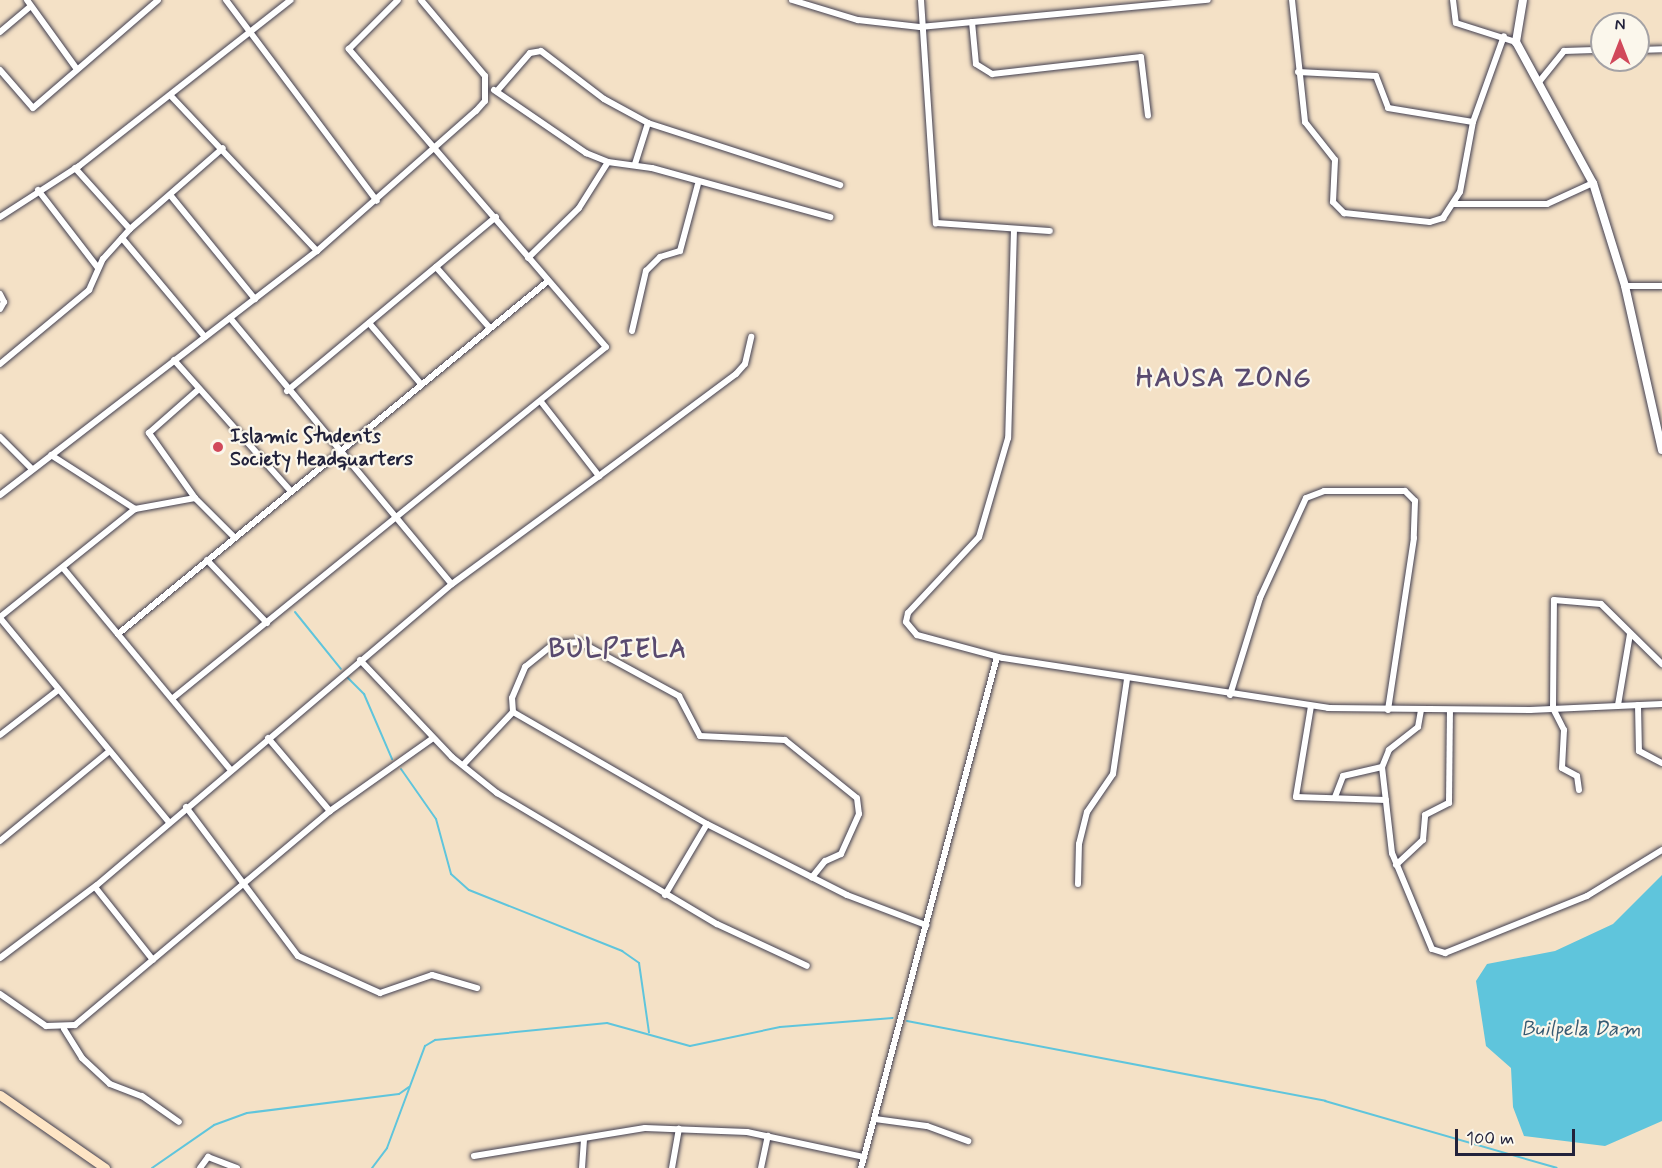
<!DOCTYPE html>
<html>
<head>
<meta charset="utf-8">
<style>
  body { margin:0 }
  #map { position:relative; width:1662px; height:1168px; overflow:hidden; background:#f4e1c6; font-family:Mynerve,sans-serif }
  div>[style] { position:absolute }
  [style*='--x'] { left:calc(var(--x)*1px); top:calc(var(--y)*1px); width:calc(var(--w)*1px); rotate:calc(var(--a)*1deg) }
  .water>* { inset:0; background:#5fc5dc }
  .stream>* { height:2px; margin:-1px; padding:0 1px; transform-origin:1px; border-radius:1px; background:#5fc5dc }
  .roads { filter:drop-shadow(0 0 2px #423f50) drop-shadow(0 0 2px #423f50) }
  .minor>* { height:6px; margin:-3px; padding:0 3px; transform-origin:3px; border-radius:3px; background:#fff }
  .tertiary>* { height:8px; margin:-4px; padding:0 4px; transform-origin:4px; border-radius:4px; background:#fff }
  .secondary>* { height:9px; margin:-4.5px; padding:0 4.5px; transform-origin:4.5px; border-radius:4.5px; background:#fee5c5 }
  .dots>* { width:16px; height:16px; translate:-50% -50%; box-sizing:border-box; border:3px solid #fbf7ec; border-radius:50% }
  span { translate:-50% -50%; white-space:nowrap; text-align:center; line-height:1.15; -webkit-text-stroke:4.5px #fbf7ec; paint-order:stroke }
  .poi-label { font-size:20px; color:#22223b; font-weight:700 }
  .left { translate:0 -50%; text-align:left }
  .water-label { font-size:21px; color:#375b73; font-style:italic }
  .district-label { font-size:26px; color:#594a6f; font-weight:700; letter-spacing:1.5px }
  .north { position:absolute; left:1590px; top:12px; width:60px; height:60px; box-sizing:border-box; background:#fbf7ec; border:2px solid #a4a2a5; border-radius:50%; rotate:0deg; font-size:16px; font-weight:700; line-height:24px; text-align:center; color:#22223b }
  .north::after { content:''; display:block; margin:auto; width:21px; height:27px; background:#d1495b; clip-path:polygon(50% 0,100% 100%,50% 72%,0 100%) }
  .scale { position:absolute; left:1455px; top:1129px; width:120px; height:27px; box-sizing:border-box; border:3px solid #22223b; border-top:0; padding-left:8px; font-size:18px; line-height:21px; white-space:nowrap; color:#22223b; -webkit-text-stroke:4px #fbf7ec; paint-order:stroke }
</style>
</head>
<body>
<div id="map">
  <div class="water">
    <i style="clip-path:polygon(1662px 875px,1662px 1121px,1605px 1146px,1524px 1136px,1513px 1107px,1511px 1068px,1486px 1046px,1476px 981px,1487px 964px,1555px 951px,1613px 924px)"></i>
  </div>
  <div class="stream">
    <i style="--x:295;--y:612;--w:73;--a:51.1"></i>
    <i style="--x:348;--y:678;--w:23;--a:45"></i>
    <i style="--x:364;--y:694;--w:71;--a:66.7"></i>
    <i style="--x:401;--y:769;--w:61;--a:55"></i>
    <i style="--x:436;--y:819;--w:57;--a:74.7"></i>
    <i style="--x:451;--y:874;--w:24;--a:42"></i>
    <i style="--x:469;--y:890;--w:165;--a:21.7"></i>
    <i style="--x:622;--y:951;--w:21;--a:35"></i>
    <i style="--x:639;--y:963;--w:70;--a:81.8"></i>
    <i style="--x:907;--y:1021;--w:426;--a:10.8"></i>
    <i style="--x:1325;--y:1101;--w:241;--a:16.1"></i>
    <i style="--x:152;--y:1168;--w:75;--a:-34.7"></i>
    <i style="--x:214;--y:1125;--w:35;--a:-20"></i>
    <i style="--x:247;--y:1113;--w:153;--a:-7.1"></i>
    <i style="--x:399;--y:1094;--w:12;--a:-35"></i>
    <i style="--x:372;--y:1168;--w:25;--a:-53"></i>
    <i style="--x:387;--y:1148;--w:109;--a:-69.6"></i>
    <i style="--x:425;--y:1046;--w:12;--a:-31"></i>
    <i style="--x:435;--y:1040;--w:173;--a:-5.6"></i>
    <i style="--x:607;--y:1023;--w:86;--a:15.5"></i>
    <i style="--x:690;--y:1046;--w:92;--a:-11.9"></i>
    <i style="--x:780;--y:1027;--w:113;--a:-4.6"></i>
  </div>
  <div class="roads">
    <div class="minor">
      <i style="--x:27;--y:0;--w:84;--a:54.2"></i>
      <i style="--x:226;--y:0;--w:251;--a:53.1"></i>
      <i style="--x:792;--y:0;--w:69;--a:16.9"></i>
      <i style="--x:858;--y:20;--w:62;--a:6.4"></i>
      <i style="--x:920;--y:27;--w:289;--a:-5.4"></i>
      <i style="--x:921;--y:0;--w:224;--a:86.2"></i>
      <i style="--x:936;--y:223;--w:114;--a:4"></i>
      <i style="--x:1292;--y:0;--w:123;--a:83.9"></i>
      <i style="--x:1305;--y:122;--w:48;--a:51.7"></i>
      <i style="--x:1335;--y:160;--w:42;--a:92.7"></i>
      <i style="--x:1333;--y:202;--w:16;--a:45"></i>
      <i style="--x:1344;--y:213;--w:86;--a:6"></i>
      <i style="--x:1430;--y:222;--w:14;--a:-17"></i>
      <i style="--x:1443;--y:218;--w:31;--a:-57"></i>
      <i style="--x:1460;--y:192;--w:71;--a:-79.5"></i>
      <i style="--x:1473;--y:122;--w:91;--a:-70.2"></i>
      <i style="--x:1453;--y:0;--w:23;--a:83"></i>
      <i style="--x:1456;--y:23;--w:63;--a:17.6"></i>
      <i style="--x:972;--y:22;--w:42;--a:84.6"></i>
      <i style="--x:976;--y:64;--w:19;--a:32"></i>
      <i style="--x:992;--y:74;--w:150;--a:-6.5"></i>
      <i style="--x:1141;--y:57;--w:59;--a:83.2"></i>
      <i style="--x:0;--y:32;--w:40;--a:-40"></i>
      <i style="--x:1638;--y:50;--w:24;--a:-2"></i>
      <i style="--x:0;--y:70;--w:50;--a:49"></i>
      <i style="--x:33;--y:108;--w:165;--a:-40.8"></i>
      <i style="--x:1298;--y:72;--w:78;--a:2.9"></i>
      <i style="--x:1376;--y:76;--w:34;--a:69"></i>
      <i style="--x:1388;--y:108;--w:86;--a:9.4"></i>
      <i style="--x:1539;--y:82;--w:40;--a:-51"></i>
      <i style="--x:1564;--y:51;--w:38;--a:-2"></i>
      <i style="--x:494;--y:90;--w:112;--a:34.4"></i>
      <i style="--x:586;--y:153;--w:24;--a:22"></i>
      <i style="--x:608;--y:162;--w:44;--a:7.8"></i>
      <i style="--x:652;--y:168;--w:185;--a:15.4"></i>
      <i style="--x:497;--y:91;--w:50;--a:-49"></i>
      <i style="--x:530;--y:53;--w:11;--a:-10"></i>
      <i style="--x:541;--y:51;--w:79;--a:37.3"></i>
      <i style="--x:604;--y:99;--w:50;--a:28.6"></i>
      <i style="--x:648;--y:123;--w:202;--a:17.9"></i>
      <i style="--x:171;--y:96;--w:213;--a:46.7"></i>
      <i style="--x:635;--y:164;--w:43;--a:-72.4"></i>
      <i style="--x:75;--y:168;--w:82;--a:48"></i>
      <i style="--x:38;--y:190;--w:98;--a:52.4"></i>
      <i style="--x:171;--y:196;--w:133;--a:50.8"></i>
      <i style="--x:1454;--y:204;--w:93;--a:0"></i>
      <i style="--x:1547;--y:204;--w:51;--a:-24.5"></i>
      <i style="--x:0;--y:217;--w:94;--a:-32.8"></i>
      <i style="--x:79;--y:166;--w:269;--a:-38.1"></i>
      <i style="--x:1014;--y:229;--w:209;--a:91.6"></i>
      <i style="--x:1008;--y:438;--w:103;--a:106.3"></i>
      <i style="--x:979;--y:537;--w:104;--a:133.1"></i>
      <i style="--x:908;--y:613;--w:9;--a:103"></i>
      <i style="--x:906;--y:622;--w:17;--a:50"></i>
      <i style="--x:917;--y:635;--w:89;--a:15"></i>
      <i style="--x:1003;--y:658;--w:329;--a:8.7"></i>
      <i style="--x:1328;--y:708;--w:202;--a:0.6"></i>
      <i style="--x:1530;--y:710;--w:132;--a:-2.6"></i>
      <i style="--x:122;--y:238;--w:129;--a:50"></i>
      <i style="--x:528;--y:258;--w:71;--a:-44.4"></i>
      <i style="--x:579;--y:208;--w:54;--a:-57.8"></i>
      <i style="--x:436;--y:267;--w:81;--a:48.5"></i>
      <i style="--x:1625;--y:286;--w:37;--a:0"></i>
      <i style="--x:0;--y:294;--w:9;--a:63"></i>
      <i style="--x:4;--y:302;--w:8;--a:120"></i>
      <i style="--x:230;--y:318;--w:346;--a:50.2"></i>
      <i style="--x:369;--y:323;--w:80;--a:49.6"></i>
      <i style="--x:632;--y:331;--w:62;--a:-76.9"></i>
      <i style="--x:646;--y:271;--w:20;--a:-45"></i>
      <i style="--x:660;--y:257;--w:21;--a:-17"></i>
      <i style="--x:680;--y:251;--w:69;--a:-75"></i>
      <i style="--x:174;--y:360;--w:174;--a:48.3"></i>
      <i style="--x:0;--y:364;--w:116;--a:-39.7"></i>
      <i style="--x:89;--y:290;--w:34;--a:-66"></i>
      <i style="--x:103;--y:259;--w:40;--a:-48"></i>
      <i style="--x:130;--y:229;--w:123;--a:-41.1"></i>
      <i style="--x:287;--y:391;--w:272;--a:-39.8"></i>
      <i style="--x:542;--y:403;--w:93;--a:52"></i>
      <i style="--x:599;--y:476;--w:171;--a:-36.7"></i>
      <i style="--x:736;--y:374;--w:13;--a:-48"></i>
      <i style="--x:745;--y:364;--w:28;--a:-77"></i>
      <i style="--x:0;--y:437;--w:45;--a:45"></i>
      <i style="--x:51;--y:455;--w:100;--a:32.7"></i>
      <i style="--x:0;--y:495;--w:400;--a:-37.6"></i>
      <i style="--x:317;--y:251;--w:212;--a:-41.4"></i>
      <i style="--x:476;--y:111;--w:13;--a:-48"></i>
      <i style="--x:485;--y:101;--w:25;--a:-90"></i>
      <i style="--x:485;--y:76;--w:99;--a:-130.1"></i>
      <i style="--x:195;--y:498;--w:80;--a:-125.3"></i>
      <i style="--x:149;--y:433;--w:65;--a:-41.3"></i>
      <i style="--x:207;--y:560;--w:87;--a:46.4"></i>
      <i style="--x:63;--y:568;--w:261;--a:50.3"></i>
      <i style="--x:0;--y:617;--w:173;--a:-38.7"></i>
      <i style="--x:135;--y:509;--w:61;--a:-10.4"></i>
      <i style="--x:195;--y:498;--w:55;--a:45"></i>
      <i style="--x:0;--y:618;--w:265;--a:50.4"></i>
      <i style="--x:118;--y:634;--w:556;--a:-39.38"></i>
      <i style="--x:360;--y:660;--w:134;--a:46.5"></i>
      <i style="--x:452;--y:757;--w:58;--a:38.7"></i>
      <i style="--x:497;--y:793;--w:256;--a:30.8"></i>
      <i style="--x:717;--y:924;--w:99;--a:25"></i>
      <i style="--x:1230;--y:695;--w:102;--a:-72.8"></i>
      <i style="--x:1260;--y:598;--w:110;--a:-65.3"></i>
      <i style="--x:1306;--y:498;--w:19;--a:-21"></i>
      <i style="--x:1324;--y:491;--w:81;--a:0"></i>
      <i style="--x:1405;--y:491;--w:14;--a:45"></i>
      <i style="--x:1415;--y:501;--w:37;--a:92"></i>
      <i style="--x:1414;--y:538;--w:174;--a:98.6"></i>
      <i style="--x:173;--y:698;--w:557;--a:-39.03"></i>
      <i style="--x:606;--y:347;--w:394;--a:-130.8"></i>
      <i style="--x:349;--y:49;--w:69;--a:-45"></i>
      <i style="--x:1618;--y:705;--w:72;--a:-80.4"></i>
      <i style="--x:1638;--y:705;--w:46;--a:88.8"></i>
      <i style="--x:1639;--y:751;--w:26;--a:28"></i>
      <i style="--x:1311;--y:706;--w:92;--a:99.4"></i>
      <i style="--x:1296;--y:797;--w:90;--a:1.9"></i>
      <i style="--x:1421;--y:710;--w:17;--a:100"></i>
      <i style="--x:1418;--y:727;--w:37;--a:142"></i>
      <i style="--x:1389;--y:750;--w:18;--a:112"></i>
      <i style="--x:1382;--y:767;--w:87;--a:83.4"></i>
      <i style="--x:1392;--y:853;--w:104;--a:67.4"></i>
      <i style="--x:1432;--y:949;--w:14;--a:17"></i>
      <i style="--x:1445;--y:953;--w:153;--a:-21.9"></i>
      <i style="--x:1587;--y:896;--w:88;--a:-31.5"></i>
      <i style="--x:513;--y:712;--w:224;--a:30"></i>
      <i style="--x:707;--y:824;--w:157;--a:26.9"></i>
      <i style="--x:847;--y:895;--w:85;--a:20.8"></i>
      <i style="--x:0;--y:735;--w:73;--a:-37.8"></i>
      <i style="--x:268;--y:738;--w:96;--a:49.7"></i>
      <i style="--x:463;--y:765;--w:73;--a:-46.7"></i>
      <i style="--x:513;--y:712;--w:14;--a:-94"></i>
      <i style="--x:512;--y:698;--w:34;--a:-67"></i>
      <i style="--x:525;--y:667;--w:36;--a:-39"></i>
      <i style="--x:553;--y:644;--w:27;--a:-4"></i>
      <i style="--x:580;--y:642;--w:113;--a:28.6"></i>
      <i style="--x:679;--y:696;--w:45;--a:62.3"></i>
      <i style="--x:700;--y:736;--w:85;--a:2.7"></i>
      <i style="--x:785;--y:740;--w:92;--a:38.9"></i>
      <i style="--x:857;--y:798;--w:16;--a:83"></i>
      <i style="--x:859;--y:814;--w:44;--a:114.2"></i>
      <i style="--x:841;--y:854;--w:17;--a:156"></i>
      <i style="--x:825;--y:861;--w:21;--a:129"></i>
      <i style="--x:1579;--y:790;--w:14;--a:-98"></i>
      <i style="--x:1577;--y:776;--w:17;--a:-152"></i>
      <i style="--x:1562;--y:768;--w:38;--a:-87"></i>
      <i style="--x:1564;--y:730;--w:25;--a:-117"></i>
      <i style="--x:1553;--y:708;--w:108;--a:-89.5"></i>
      <i style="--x:1554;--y:600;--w:47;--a:4.9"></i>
      <i style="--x:1601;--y:604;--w:86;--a:44.5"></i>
      <i style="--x:1335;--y:797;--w:22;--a:-69"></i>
      <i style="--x:1343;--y:776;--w:40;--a:-13"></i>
      <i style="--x:186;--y:807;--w:186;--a:53.1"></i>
      <i style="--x:298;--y:956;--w:90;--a:24.3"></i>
      <i style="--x:380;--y:993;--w:55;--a:-19.1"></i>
      <i style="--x:432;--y:975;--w:47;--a:16.1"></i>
      <i style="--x:0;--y:841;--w:139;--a:-39.4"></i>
      <i style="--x:1396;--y:865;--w:37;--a:-43"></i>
      <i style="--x:1423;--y:840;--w:25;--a:-85"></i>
      <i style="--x:1425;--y:815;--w:27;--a:-27"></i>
      <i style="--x:1449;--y:803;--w:93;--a:-89.4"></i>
      <i style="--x:1078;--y:884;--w:40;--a:-88.6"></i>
      <i style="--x:1079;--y:844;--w:33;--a:-76"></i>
      <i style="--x:1087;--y:812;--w:46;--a:-55.6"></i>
      <i style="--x:1113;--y:774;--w:96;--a:-81.6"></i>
      <i style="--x:95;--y:887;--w:93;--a:51.5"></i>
      <i style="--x:665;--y:895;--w:82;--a:-59.4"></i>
      <i style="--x:0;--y:958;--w:121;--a:-37"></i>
      <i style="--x:97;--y:885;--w:465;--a:-40.3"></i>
      <i style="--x:452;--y:584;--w:182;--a:-36.3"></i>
      <i style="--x:0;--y:994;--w:56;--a:34.8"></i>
      <i style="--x:46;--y:1026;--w:29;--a:-2"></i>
      <i style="--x:75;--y:1025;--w:333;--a:-40"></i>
      <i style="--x:330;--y:811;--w:126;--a:-35.3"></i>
      <i style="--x:64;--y:1029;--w:34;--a:58"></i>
      <i style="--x:82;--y:1058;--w:38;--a:43"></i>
      <i style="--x:110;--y:1084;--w:34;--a:21"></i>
      <i style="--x:142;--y:1096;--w:45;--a:35.1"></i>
      <i style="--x:875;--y:1119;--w:52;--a:7.7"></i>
      <i style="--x:927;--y:1126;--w:44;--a:20.1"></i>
      <i style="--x:474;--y:1156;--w:173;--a:-9.3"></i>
      <i style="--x:645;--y:1128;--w:102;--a:2.2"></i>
      <i style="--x:747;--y:1132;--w:120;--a:12.1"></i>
      <i style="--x:200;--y:1168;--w:14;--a:-54"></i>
      <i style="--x:208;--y:1157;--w:31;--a:21"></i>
      <i style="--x:582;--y:1168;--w:29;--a:-86"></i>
      <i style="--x:672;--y:1168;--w:40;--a:-80"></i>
      <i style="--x:761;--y:1168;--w:33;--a:-78"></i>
      <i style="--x:861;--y:1168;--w:529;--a:-75.1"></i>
    </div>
    <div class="tertiary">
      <i style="--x:1523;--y:0;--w:43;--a:99.5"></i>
      <i style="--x:1516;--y:42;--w:161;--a:61.4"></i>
      <i style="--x:1593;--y:183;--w:108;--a:72.7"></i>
      <i style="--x:1625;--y:286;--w:168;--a:77.3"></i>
    </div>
    <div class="secondary">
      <i style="--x:0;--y:1095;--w:128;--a:34.8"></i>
    </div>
  </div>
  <div class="dots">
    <i style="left:218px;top:447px;background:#d1495b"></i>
  </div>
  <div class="poi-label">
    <span class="left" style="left:230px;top:448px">Islamic Students<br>Society Headquarters</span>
  </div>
  <div class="water-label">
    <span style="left:1581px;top:1029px">Builpela Dam</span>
  </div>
  <div class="district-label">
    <span style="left:1224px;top:380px">HAUSA ZONG</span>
    <span style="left:618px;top:651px">BULPIELA</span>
  </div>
  <div class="north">N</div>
  <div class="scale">100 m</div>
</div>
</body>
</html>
